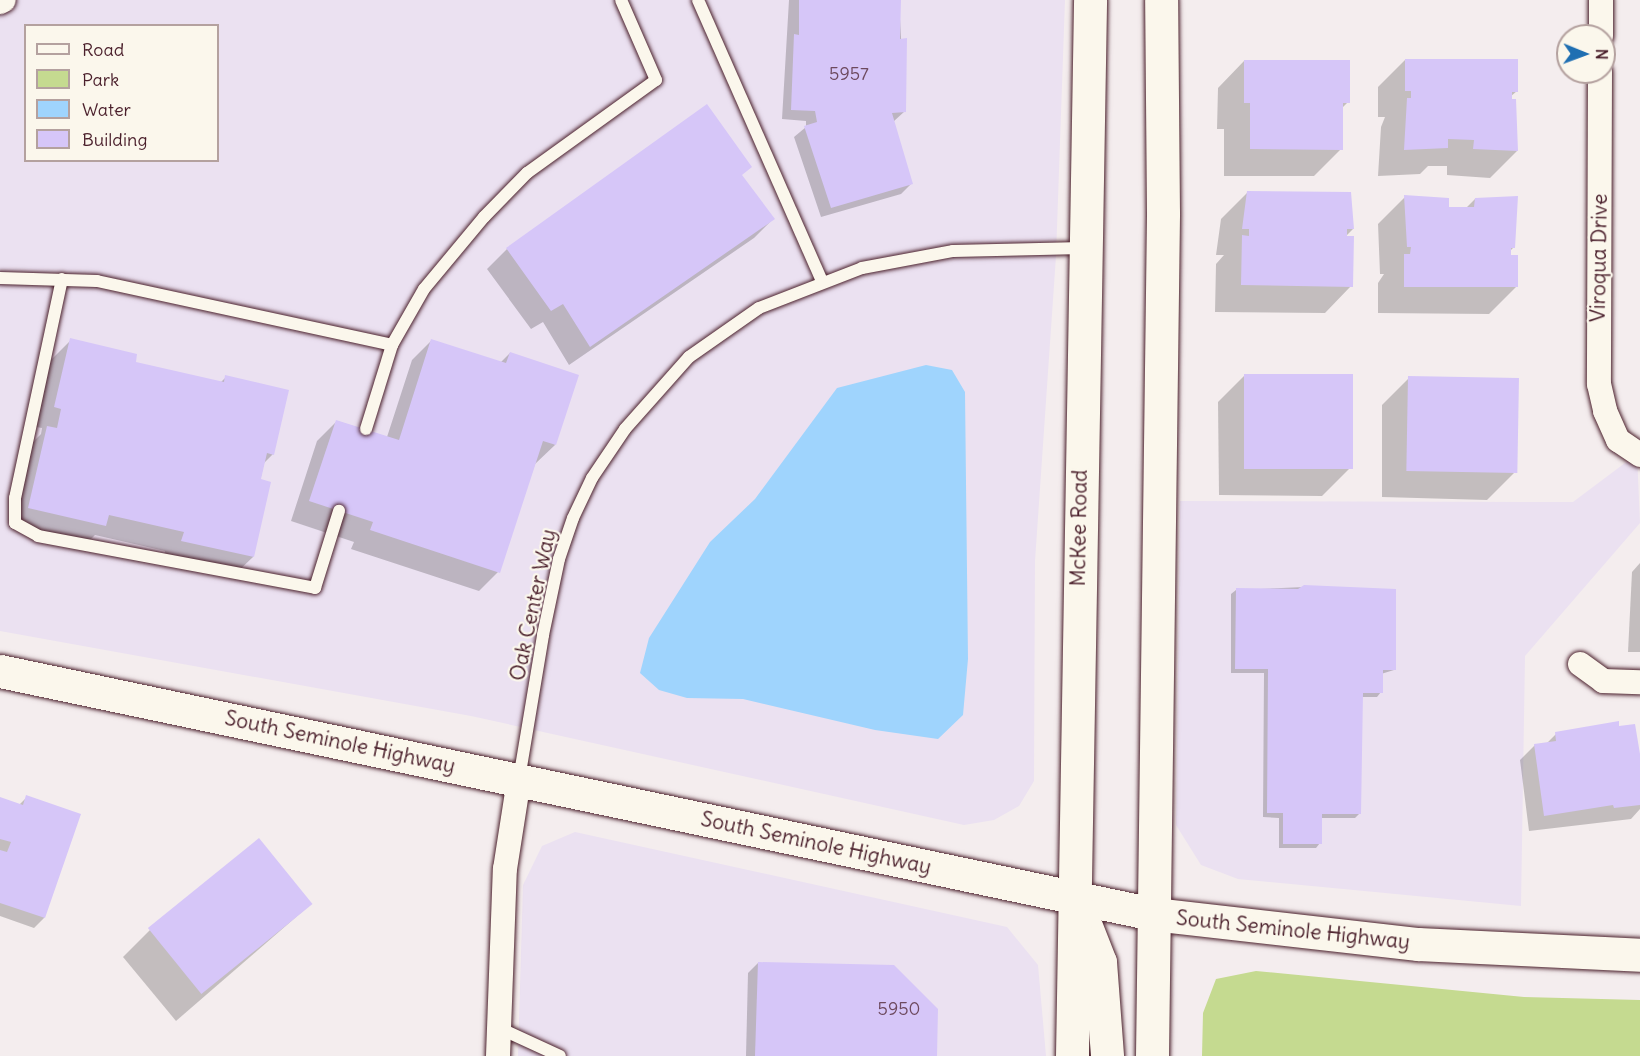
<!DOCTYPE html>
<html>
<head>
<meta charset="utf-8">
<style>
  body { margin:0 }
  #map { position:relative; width:1640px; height:1056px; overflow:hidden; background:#f4edee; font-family:Delius,sans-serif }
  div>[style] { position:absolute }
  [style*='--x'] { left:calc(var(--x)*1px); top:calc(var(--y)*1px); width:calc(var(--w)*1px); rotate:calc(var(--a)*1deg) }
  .built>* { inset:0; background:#ebe1f1 }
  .green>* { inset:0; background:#c5da90 }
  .water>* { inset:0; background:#9fd4fd }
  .shadow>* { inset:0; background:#0003 }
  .building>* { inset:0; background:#d6c6f8; transform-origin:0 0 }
  .roads { filter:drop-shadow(0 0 2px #4a1f2b) drop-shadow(0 0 2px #4a1f2b) }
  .lane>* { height:12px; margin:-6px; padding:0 6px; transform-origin:6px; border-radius:6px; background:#fbf7ec }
  .street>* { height:24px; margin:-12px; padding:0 12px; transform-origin:12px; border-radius:12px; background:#fbf7ec }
  .secondary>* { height:33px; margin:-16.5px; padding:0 16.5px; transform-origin:16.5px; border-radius:16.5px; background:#fbf7ec }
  span { translate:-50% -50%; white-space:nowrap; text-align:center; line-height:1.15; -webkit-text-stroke:4.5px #fbf7ec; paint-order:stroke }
  .number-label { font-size:18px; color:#6d495e }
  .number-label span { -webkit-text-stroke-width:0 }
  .street-label { font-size:21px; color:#4a1f2b }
  .legend { position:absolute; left:24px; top:24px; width:195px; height:138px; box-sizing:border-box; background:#fbf7ec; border:2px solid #b4a19f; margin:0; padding:8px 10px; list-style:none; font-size:18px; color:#4a1f2b }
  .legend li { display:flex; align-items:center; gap:12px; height:30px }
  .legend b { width:30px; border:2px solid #b4a19f }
  .north { position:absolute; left:1556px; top:24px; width:60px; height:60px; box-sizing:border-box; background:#fbf7ec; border:2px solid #b4a19f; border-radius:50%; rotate:91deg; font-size:16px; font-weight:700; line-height:24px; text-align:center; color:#4a1f2b }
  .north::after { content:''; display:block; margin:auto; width:21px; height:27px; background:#1f6fb2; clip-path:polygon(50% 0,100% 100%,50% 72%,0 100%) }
</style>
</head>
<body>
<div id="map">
  <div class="built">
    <i style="clip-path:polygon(evenodd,0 0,1065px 0,1056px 256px,1035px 561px,1034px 781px,1019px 806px,994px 820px,964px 825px,471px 716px,0 631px,0 0,26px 26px,218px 26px,218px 160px,26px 160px,26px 26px)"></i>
    <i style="clip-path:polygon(1637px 454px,1640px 523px,1525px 656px,1521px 906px,1238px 879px,1201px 865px,1176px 825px,1180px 501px,1573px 502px)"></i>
    <i style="clip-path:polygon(575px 832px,1007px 927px,1038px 965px,1046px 1056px,518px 1056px,523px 885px,542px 846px)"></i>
  </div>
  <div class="green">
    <i style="clip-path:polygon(1256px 971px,1524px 997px,1640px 1000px,1640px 1056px,1202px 1056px,1203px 1013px,1216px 979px)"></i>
  </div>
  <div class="water">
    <i style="clip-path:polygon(926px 365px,952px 370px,965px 392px,968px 659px,963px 715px,938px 739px,875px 730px,743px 699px,687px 698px,659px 690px,640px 673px,649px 638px,710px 542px,755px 499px,837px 388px)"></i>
  </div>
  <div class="shadow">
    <i style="clip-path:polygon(789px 0,899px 0,905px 111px,893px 122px,911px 184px,901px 194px,821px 217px,794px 137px,806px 127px,806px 121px,782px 119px)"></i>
    <i style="clip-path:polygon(1405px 60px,1517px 91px,1510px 97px,1517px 151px,1490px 178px,1447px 175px,1447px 166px,1428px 166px,1420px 174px,1378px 176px,1381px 127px,1385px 117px,1378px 117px,1378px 87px)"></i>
    <i style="clip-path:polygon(1244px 61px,1348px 102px,1341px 109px,1341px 149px,1314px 176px,1224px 176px,1224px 129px,1217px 129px,1218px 88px)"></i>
    <i style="clip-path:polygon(706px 106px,741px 176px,773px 219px,754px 238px,569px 365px,543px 322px,531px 329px,487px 269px,507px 249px)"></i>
    <i style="clip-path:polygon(1248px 192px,1353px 229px,1344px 238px,1351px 286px,1325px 313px,1215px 312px,1216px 264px,1224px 255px,1216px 255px,1221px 219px)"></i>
    <i style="clip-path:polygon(1405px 197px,1447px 208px,1466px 208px,1475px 199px,1514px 247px,1510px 251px,1516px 287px,1489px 314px,1378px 313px,1378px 283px,1384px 274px,1380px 274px,1378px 224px)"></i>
    <i style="clip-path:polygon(71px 340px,134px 363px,220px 383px,226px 377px,273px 454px,264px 463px,260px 481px,269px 483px,253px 557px,233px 576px,163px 560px,165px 551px,95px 535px,85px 545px,9px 527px,28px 447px,41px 434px,42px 428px,36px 427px,51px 360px)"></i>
    <i style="clip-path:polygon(432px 340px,500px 363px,510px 353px,555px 445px,535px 464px,498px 572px,479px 591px,351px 549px,354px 542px,291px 521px,317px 441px,337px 421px,387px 437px,412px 360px)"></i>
    <i style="clip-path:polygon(1245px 375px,1349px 469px,1322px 496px,1219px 495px,1218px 402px)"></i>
    <i style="clip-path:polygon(1409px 378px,1514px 473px,1487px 500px,1382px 497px,1382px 405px)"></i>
    <i style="clip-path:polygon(1640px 563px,1640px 652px,1628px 652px,1632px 572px)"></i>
    <i style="clip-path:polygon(1327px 586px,1394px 670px,1381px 674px,1381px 692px,1377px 697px,1361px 697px,1360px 813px,1355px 818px,1321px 818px,1320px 843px,1316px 848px,1279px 848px,1279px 818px,1263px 817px,1264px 673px,1231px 673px,1231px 594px,1236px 590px)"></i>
    <i style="clip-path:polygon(1556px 734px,1640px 765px,1640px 809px,1631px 819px,1529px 831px,1520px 760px,1535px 745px,1546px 744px)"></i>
    <i style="clip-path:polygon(27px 797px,79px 815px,44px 918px,34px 928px,0 916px,0 798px,19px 805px)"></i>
    <i style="clip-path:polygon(311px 904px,176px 1021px,123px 957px,150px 930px)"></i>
    <i style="clip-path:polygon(758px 963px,936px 1056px,746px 1056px,748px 973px)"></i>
  </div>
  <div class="building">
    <i style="clip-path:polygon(799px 0,901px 0,900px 39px,907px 38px,906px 112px,892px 113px,913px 184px,831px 208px,804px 126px,817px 122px,815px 111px,791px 110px,794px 34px,799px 35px)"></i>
    <i style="clip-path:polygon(1405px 59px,1518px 59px,1518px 92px,1512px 92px,1512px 99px,1516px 99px,1518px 151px,1473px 149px,1474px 140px,1448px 139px,1448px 148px,1404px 150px,1407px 98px,1411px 98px,1411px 91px,1405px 91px)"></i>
    <i style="clip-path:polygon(1244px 60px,1350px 60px,1350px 103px,1343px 103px,1343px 150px,1250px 149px,1250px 103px,1244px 103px)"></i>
    <i style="clip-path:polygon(707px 104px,752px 167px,742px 175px,775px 219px,590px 347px,563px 304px,551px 311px,506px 248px)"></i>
    <i style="clip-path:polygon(1247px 191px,1351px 192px,1354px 229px,1347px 229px,1347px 236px,1354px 236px,1353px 287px,1241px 285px,1242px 235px,1249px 236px,1249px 229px,1242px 229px)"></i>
    <i style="clip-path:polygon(1404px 195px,1449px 198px,1449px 207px,1474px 207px,1475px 198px,1518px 196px,1515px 248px,1511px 248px,1511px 255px,1518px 255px,1518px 287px,1404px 287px,1404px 254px,1410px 254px,1411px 247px,1407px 247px)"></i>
    <i style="clip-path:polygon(70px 338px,137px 354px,136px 362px,224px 382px,225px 375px,289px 390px,274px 455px,267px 453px,261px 479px,271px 482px,254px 557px,181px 541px,184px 532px,109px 515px,106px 526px,28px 508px,47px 426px,57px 428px,61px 409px,54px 407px)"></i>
    <i style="clip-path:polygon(431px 339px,506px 363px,510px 352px,579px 375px,556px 445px,543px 441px,500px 573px,370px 530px,373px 522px,309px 501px,336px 420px,399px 440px)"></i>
    <i style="left:1244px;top:374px;width:109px;height:95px"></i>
    <i style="left:1408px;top:376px;width:111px;height:95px;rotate:1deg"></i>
    <i style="clip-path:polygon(1304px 585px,1396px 589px,1396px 670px,1383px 670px,1383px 693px,1363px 693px,1361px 814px,1322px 814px,1322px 844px,1283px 844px,1283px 813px,1267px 813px,1268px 669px,1235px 669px,1236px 588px,1298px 589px)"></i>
    <i style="clip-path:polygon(1619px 721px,1619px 726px,1635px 724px,1640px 754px,1640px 805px,1614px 808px,1613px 805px,1544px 816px,1534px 744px,1556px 741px,1555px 732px)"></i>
    <i style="clip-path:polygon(26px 795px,81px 814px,45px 918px,0 903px,0 850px,7px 852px,11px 842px,0 839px,0 797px,23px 805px)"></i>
    <i style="left:259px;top:838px;width:85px;height:143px;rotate:51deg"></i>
    <i style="clip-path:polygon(758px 962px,894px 965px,938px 1009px,937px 1056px,755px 1056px)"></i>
  </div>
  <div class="roads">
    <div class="lane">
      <i style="--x:698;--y:0;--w:307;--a:66.2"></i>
      <i style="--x:0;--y:278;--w:97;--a:1.8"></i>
      <i style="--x:97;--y:281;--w:302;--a:12.2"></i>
      <i style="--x:392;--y:345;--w:64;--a:-60.3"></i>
      <i style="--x:424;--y:289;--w:94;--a:-50.2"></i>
      <i style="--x:484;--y:217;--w:62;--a:-45.7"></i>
      <i style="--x:527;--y:173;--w:159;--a:-35.8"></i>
      <i style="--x:656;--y:80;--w:87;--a:-113.6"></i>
      <i style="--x:62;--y:279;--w:224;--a:102.1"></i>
      <i style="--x:15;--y:498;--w:25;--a:90"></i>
      <i style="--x:15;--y:523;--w:26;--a:29"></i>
      <i style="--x:38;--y:536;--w:282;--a:10.6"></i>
      <i style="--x:315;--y:588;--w:81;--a:-72.7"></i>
      <i style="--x:366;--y:429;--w:88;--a:-72.8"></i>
      <i style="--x:519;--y:779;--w:146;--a:-80.5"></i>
      <i style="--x:543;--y:635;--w:78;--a:-78.1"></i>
      <i style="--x:559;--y:559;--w:43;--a:-71.1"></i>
      <i style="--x:573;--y:518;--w:44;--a:-64.6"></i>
      <i style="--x:592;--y:478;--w:59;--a:-56"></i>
      <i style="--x:625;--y:429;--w:96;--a:-48.4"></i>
      <i style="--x:689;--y:357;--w:85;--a:-35"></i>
      <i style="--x:759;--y:308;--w:110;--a:-21.2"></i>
      <i style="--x:862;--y:268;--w:93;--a:-10.6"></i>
      <i style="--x:953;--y:251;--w:130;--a:-1.3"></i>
      <i style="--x:499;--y:1028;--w:67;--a:24.7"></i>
    </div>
    <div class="street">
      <i style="--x:0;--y:2;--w:4;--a:-27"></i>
      <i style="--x:1601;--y:36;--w:36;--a:-90"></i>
      <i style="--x:1600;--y:72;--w:312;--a:90.2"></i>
      <i style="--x:1599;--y:384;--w:28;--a:77"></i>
      <i style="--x:1605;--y:411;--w:32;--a:66"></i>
      <i style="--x:1618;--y:440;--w:27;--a:34"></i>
      <i style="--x:1580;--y:664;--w:29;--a:36"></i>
      <i style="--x:1603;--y:681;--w:37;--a:2"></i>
      <i style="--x:498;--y:1056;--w:187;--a:-87.9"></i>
      <i style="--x:505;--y:869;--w:90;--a:-81.1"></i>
    </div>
    <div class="secondary">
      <i style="--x:0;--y:671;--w:1178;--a:11.9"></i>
      <i style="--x:1153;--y:914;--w:267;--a:6.5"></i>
      <i style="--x:1418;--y:944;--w:222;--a:2.8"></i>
      <i style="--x:1080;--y:911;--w:55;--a:68.6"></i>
      <i style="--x:1100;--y:962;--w:94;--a:85.7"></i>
      <i style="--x:1072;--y:1056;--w:1056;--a:-89.02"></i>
      <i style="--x:1152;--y:1056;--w:843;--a:-89.25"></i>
      <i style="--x:1163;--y:213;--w:213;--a:-90.5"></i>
    </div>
  </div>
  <div class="number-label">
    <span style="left:849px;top:74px">5957</span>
    <span style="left:899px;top:1009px">5950</span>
  </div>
  <div class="street-label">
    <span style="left:1599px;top:258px;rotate:-89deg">Viroqua Drive</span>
    <span style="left:1079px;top:528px;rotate:-89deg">McKee Road</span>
    <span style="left:533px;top:605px;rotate:-78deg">Oak Center Way</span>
    <span style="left:340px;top:742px;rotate:12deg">South Seminole Highway</span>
    <span style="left:816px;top:843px;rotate:12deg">South Seminole Highway</span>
    <span style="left:1293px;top:930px;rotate:6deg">South Seminole Highway</span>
  </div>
  <ul class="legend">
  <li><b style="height:8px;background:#fbf7ec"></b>Road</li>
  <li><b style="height:16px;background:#c5da90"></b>Park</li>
  <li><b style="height:16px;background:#9fd4fd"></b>Water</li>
  <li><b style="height:16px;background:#d6c6f8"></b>Building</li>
  </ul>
  <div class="north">N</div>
</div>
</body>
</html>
